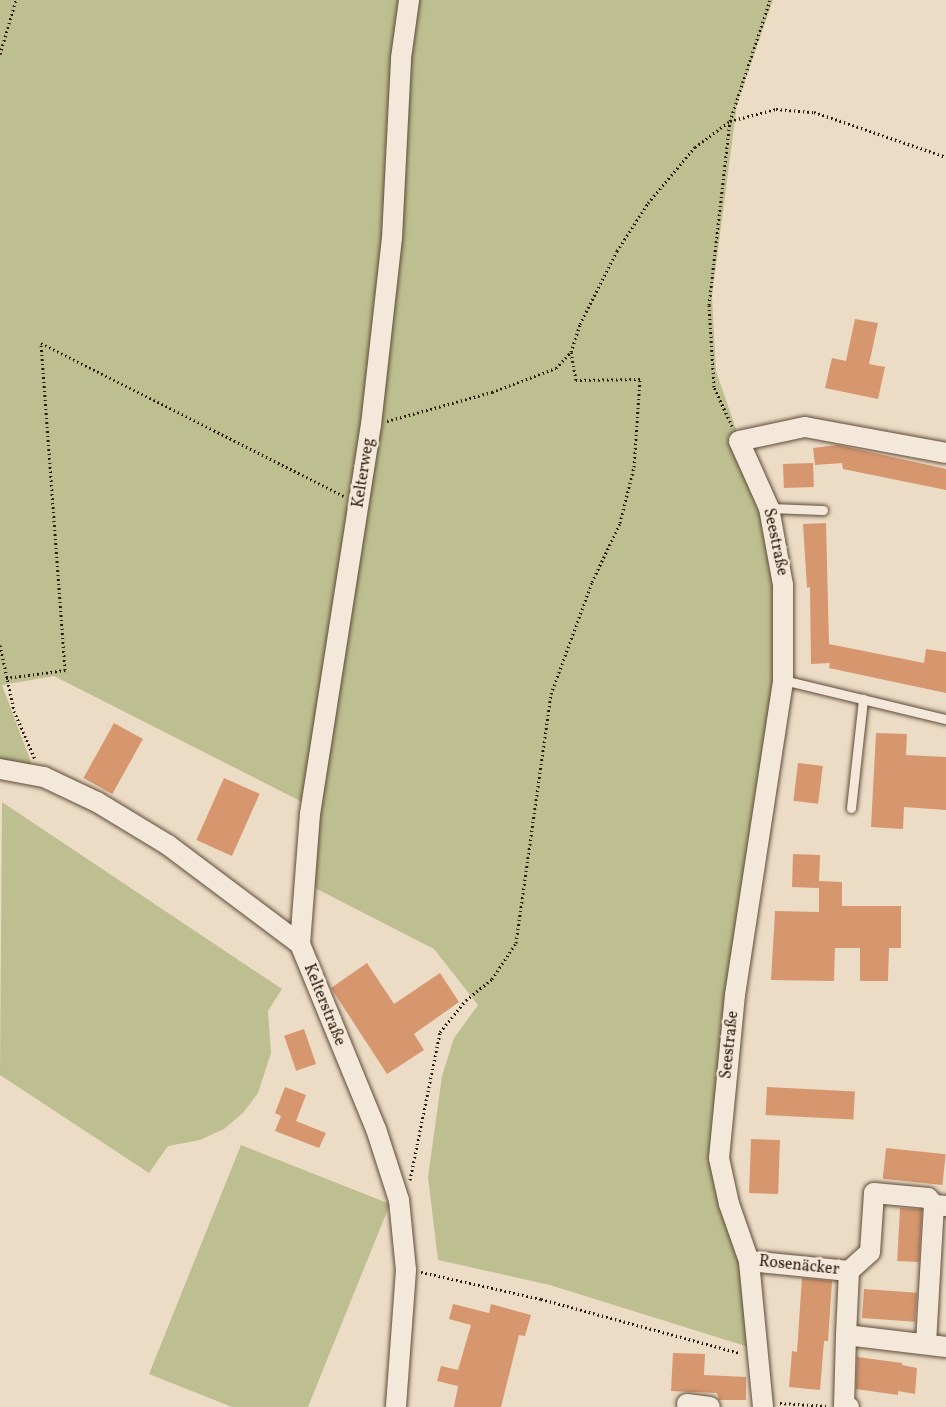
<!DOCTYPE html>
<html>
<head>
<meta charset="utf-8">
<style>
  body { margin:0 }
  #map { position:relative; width:946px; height:1407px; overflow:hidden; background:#ecdcc5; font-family:Vollkorn,serif }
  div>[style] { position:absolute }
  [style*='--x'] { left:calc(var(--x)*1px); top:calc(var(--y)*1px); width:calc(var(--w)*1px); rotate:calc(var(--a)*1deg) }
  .green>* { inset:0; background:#bebf90 }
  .building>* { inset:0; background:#d6966e; transform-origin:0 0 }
  .path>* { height:3px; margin-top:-1.5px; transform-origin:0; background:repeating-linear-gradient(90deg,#2e1b0a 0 1.5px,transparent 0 4.5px) }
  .roads { filter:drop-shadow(0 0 2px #5e4b39) drop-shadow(0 0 2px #5e4b39) }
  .service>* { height:9px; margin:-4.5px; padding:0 4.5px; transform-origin:4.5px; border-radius:4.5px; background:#f3e8d9 }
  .minor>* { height:20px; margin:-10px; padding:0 10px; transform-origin:10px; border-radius:10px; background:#f3e8d9 }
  span { translate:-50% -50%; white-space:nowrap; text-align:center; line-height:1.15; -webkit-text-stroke:5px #f3e8d9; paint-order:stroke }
  .street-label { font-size:16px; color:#2e1b0a }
</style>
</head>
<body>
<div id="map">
  <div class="green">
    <i style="clip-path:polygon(0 0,773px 0,737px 104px,712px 296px,716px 371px,737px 432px,728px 437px,759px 512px,775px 591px,775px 684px,713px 1158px,742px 1261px,755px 1349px,550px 1285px,438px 1260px,428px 1177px,442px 1076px,454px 1038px,478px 1005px,434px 949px,311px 886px,318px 810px,54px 676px,2px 685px,32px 765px,0 759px)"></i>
    <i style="clip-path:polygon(2px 802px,282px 989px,268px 1011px,271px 1053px,258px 1093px,243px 1113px,224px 1129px,200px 1140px,168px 1146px,149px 1173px,0 1075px)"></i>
    <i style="clip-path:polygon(241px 1145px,390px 1204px,308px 1407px,232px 1407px,149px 1374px)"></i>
  </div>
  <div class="building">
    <i style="clip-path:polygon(855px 319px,878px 323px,869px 364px,885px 367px,878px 399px,825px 388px,832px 358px,846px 361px)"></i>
    <i style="clip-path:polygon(838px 445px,946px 469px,946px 490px,843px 469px,842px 463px,815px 465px,813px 448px)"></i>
    <i style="left:813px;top:463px;width:24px;height:30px;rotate:88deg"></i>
    <i style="clip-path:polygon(826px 523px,829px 644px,924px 663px,926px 649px,946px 652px,946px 693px,829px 668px,830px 663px,811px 664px,810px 587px,807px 588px,803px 524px)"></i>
    <i style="left:114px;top:723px;width:33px;height:63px;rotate:29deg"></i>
    <i style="clip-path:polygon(876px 733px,907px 734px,906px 755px,946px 757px,946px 810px,904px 807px,903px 829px,871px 827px)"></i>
    <i style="left:798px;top:763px;width:25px;height:38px;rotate:7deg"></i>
    <i style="left:224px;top:778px;width:39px;height:68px;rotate:24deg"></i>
    <i style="clip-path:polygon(793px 854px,820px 855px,819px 881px,842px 882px,842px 906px,901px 906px,901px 948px,889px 948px,888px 981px,860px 981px,860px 948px,835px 948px,834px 981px,771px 980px,775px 911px,819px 912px,819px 888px,792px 887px)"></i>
    <i style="clip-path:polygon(367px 963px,394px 1004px,440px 973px,459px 1002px,414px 1034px,424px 1050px,387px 1074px,331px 988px)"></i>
    <i style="left:304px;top:1029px;width:37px;height:21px;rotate:71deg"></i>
    <i style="clip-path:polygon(285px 1087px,306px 1095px,296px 1121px,326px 1133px,319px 1148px,275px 1131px,281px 1116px,275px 1113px)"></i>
    <i style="left:767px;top:1087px;width:88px;height:28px;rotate:3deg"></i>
    <i style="left:751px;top:1139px;width:29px;height:54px;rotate:2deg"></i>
    <i style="left:886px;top:1148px;width:60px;height:31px;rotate:6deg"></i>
    <i style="left:900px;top:1208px;width:22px;height:53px;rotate:3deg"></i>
    <i style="clip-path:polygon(802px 1278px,832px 1281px,828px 1341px,824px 1341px,820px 1390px,789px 1387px,792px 1351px,797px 1352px)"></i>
    <i style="left:864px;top:1289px;width:53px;height:29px;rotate:4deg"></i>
    <i style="clip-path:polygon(453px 1304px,489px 1313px,491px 1304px,531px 1315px,525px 1336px,519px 1335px,501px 1407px,454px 1407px,458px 1386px,437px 1381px,441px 1366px,458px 1370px,471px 1325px,449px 1319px)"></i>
    <i style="clip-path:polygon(673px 1353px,705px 1354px,704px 1375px,746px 1377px,746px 1400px,719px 1400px,717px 1393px,671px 1391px)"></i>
    <i style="clip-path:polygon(857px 1357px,902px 1363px,902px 1365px,917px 1368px,915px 1394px,898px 1391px,898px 1395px,856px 1389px)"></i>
  </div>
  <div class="path">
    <i style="--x:0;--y:54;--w:56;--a:-73.5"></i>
    <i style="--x:387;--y:421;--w:109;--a:-15.4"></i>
    <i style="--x:492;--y:392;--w:68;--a:-20.6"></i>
    <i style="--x:556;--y:368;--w:22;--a:-47"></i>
    <i style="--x:571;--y:352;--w:29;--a:-72"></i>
    <i style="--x:580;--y:324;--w:82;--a:-63.1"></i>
    <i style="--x:617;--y:251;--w:57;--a:-57.1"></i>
    <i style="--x:648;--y:203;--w:73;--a:-50"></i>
    <i style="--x:695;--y:147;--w:44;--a:-36.6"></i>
    <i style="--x:730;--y:121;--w:48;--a:-14.6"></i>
    <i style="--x:776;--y:109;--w:38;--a:5"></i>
    <i style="--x:814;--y:112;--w:139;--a:18.8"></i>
    <i style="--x:732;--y:426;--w:43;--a:-114.8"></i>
    <i style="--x:714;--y:387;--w:82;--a:-93.5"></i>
    <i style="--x:709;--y:305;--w:185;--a:-83.5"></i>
    <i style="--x:730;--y:121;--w:127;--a:-71.7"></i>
    <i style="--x:0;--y:645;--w:67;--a:78"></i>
    <i style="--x:14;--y:711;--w:52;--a:66.4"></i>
    <i style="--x:6;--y:678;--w:60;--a:-7.7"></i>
    <i style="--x:65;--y:670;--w:328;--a:-94.2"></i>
    <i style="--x:41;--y:343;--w:339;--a:26.8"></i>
    <i style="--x:410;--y:1180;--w:151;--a:-78.5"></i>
    <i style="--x:440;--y:1032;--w:41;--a:-50.9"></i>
    <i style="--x:466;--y:1000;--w:33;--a:-39"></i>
    <i style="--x:492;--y:979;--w:43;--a:-56.3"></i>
    <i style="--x:516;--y:943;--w:251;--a:-82"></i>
    <i style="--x:551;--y:694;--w:119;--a:-69.9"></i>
    <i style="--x:592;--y:582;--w:65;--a:-64.6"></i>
    <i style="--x:620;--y:523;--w:58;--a:-76"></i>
    <i style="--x:634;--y:467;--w:88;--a:-86.1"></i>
    <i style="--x:640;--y:379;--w:64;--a:179.1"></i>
    <i style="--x:576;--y:380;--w:28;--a:-100"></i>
    <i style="--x:421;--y:1272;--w:123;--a:12.7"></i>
    <i style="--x:541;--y:1299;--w:206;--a:15.2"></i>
    <i style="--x:780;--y:1403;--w:47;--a:3.7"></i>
  </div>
  <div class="roads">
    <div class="service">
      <i style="--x:769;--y:508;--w:54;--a:2.1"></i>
      <i style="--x:783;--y:680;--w:168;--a:13.5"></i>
      <i style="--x:851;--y:808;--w:110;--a:-83.7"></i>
    </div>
    <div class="minor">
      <i style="--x:0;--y:769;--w:45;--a:10.3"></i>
      <i style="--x:44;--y:777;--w:59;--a:25.3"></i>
      <i style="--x:97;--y:802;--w:83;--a:31.2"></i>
      <i style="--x:168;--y:845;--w:165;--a:36.9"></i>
      <i style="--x:300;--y:944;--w:200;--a:67.7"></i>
      <i style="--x:376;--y:1129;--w:75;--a:72.1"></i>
      <i style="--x:399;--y:1200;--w:70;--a:84.3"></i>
      <i style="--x:406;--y:1270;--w:137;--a:94.2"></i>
      <i style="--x:300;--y:944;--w:130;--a:-85.6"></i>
      <i style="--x:310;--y:814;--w:394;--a:-81.1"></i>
      <i style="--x:371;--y:425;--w:188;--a:-83.6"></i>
      <i style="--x:392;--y:238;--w:180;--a:-87.1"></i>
      <i style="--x:401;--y:58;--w:59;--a:-82.1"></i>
      <i style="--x:749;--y:1261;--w:100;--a:5.7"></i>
      <i style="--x:849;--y:1271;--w:64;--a:92.7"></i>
      <i style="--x:846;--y:1335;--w:101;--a:6.8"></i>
      <i style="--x:849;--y:1271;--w:28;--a:-42"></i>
      <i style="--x:870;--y:1252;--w:59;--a:-86.1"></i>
      <i style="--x:874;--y:1193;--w:54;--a:5.3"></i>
      <i style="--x:928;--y:1198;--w:9;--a:49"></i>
      <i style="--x:934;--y:1205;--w:12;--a:5"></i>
      <i style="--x:846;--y:1335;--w:71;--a:91.6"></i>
      <i style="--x:844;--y:1406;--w:5;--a:11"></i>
      <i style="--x:926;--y:1343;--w:138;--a:-86.7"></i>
      <i style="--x:687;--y:1404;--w:23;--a:7"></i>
      <i style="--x:763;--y:1407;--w:147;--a:-95.5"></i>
      <i style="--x:749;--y:1261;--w:60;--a:-109.3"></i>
      <i style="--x:729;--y:1204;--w:47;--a:-102.3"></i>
      <i style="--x:719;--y:1158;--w:164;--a:-84.4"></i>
      <i style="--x:735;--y:995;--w:319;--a:-81.3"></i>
      <i style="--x:783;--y:680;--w:95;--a:-90"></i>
      <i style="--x:783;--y:585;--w:78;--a:-100.3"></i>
      <i style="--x:769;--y:508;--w:73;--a:-114.1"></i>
      <i style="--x:739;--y:441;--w:67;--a:-12"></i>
      <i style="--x:805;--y:427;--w:143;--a:10.4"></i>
    </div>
  </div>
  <div class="street-label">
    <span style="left:364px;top:473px;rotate:-81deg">Kelterweg</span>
    <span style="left:775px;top:542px;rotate:78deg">Seestraße</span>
    <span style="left:324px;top:1005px;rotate:68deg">Kelterstraße</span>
    <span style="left:730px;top:1045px;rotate:-84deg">Seestraße</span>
    <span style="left:799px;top:1266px;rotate:6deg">Rosenäcker</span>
  </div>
</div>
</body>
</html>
